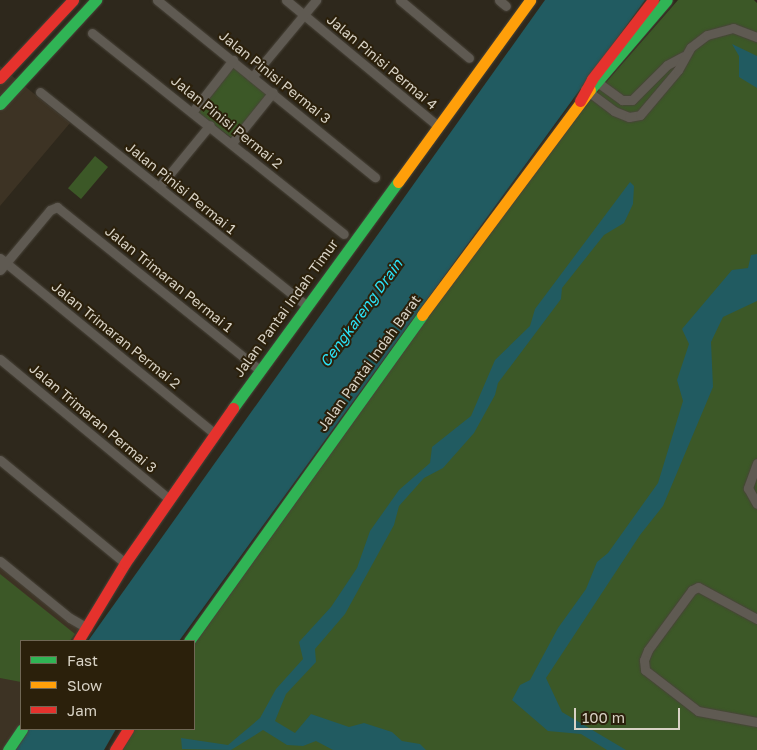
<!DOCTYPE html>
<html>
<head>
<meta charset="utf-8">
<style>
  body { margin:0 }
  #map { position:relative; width:757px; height:750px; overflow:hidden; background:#2e281c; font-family:"Golos Text",sans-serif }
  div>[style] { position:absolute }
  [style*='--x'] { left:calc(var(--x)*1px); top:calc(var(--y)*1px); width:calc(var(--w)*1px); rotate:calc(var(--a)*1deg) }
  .commercial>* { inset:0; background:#3d3324 }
  .green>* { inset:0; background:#3c5827; transform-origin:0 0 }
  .water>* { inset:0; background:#215b61 }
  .roads { filter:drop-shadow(0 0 1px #484339) drop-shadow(0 0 1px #484339) }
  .street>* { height:9px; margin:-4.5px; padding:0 4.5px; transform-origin:4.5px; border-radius:4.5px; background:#5f5a52 }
  .fast>* { height:11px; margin:-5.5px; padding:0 5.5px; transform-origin:5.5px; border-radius:5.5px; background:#30b455 }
  .slow>* { height:11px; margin:-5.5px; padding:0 5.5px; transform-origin:5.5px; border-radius:5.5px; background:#ff9f0a }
  .jam>* { height:11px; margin:-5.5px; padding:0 5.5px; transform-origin:5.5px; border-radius:5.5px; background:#e5322d }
  span { translate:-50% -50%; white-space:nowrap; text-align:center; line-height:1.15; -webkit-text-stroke:4px #2b200b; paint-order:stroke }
  .street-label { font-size:14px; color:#d8d2c5 }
  .water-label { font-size:15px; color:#2be3f8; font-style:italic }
  .legend { position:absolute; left:20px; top:640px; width:175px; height:90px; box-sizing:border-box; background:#2b200b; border:1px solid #706755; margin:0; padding:6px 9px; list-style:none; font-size:15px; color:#d8d2c5 }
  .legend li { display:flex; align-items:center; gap:10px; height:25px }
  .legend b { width:25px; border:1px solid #706755 }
  .scale { position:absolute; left:574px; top:708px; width:106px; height:22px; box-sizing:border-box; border:2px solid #d8d2c5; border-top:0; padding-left:6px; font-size:15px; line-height:18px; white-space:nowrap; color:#d8d2c5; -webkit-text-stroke:4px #2b200b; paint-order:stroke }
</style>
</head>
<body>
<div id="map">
  <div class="commercial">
    <i style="clip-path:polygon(0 66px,70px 123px,0 206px)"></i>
    <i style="clip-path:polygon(0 566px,87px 630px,79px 641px,21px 641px,21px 728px,7px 750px,0 750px)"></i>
  </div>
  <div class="green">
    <i style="clip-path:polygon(678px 0,754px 0,757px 3px,757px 750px,118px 750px,133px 729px,194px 729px,194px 641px,554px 142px)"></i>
    <i style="left:234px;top:66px;width:43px;height:59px;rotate:37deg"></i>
    <i style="left:95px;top:156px;width:17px;height:42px;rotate:40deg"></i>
    <i style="clip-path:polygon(0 574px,75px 634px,70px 641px,21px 641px,21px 682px,0 678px)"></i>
  </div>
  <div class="water">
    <i style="clip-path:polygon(545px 0,645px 0,179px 641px,88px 641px)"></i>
    <i style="clip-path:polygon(732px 44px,757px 56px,757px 88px,739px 77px,739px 56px)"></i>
    <i style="clip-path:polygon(630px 182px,634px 186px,633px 204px,624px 223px,604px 235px,562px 288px,561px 299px,498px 383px,495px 395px,474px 433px,443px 468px,424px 478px,399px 506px,394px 525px,345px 614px,315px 649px,316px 662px,286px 694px,275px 721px,295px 733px,311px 714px,349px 727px,364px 723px,392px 732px,402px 741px,420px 744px,426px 750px,333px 750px,316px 741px,303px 746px,287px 745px,263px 730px,231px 750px,182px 749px,181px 738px,228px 745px,260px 718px,276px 689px,303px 659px,299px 642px,331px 607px,357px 568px,370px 531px,399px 490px,430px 463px,432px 447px,471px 416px,495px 360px,530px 326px,535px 309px)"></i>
    <i style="clip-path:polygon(757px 254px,757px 301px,723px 317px,711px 342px,713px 387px,663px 506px,640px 535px,546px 678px,562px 712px,626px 750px,607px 750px,581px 734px,548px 731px,512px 700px,520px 685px,530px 680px,558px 628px,586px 589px,597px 562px,608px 553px,658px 483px,683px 401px,677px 380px,689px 344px,682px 329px,732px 270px,748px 268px,751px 255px)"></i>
    <i style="clip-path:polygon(26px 729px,116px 729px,104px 750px,11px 750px)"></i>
  </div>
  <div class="roads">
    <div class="street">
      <i style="--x:157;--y:0;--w:281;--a:39.1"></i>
      <i style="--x:286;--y:0;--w:197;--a:39.7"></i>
      <i style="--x:400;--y:0;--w:90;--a:40"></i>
      <i style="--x:499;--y:0;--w:9;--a:41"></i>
      <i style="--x:92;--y:33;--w:322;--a:38.6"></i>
      <i style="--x:253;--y:76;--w:99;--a:-50.3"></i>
      <i style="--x:593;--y:79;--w:36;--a:36"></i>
      <i style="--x:622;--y:100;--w:10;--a:0"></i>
      <i style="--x:632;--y:100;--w:49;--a:-45"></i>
      <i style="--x:667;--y:65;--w:19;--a:-28"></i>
      <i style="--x:585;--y:89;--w:36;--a:37"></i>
      <i style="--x:614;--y:111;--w:16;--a:22"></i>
      <i style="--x:629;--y:117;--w:11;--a:-10"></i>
      <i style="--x:640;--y:115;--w:59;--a:-49.8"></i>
      <i style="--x:678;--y:70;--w:26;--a:-61"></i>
      <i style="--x:691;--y:47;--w:20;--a:-37"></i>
      <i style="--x:707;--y:35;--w:27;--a:-15"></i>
      <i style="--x:733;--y:28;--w:26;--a:21"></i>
      <i style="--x:40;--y:92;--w:341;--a:38.7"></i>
      <i style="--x:193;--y:111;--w:65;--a:-51.9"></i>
      <i style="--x:232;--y:143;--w:65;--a:-51.2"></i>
      <i style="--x:159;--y:187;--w:80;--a:-50.6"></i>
      <i style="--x:0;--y:258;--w:276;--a:39.3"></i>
      <i style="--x:0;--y:270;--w:78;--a:-50.2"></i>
      <i style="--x:50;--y:210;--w:8;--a:-23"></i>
      <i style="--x:57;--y:207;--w:260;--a:38.8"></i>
      <i style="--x:0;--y:359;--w:219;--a:39.6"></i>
      <i style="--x:0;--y:460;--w:162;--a:39.5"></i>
      <i style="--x:757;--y:463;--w:27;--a:110"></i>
      <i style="--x:748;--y:488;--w:18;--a:61"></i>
      <i style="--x:0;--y:561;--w:90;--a:39.2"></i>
      <i style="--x:70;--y:618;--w:20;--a:30"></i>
      <i style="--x:757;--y:619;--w:67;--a:-151.5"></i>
      <i style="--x:698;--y:587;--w:7;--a:153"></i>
      <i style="--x:692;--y:590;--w:74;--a:126.3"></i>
      <i style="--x:648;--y:650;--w:11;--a:112"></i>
      <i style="--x:644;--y:660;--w:10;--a:84"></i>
      <i style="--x:645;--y:670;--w:67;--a:37.7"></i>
      <i style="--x:698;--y:711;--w:60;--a:10.6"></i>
    </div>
    <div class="fast">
      <i style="--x:590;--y:90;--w:118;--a:-49.5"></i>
      <i style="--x:0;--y:104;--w:142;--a:-47.3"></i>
      <i style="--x:233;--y:408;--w:280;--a:-53.9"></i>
      <i style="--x:189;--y:641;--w:401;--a:-54.4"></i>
      <i style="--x:8;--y:750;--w:25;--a:-56"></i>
    </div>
    <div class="slow">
      <i style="--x:398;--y:182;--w:225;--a:-54"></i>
      <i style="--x:422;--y:315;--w:281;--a:-53.3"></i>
    </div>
    <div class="jam">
      <i style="--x:0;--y:78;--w:107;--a:-46.9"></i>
      <i style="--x:580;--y:101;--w:25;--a:-61"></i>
      <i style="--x:592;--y:79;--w:100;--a:-52.3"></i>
      <i style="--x:78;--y:641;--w:91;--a:-58.9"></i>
      <i style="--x:125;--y:563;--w:189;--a:-55.1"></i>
      <i style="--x:115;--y:750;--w:25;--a:-58"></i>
    </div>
  </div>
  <div class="street-label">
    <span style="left:382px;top:62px;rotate:40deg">Jalan Pinisi Permai 4</span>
    <span style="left:275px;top:77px;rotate:39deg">Jalan Pinisi Permai 3</span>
    <span style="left:227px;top:122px;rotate:39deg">Jalan Pinisi Permai 2</span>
    <span style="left:181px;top:188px;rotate:39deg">Jalan Pinisi Permai 1</span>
    <span style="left:169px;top:279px;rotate:39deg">Jalan Trimaran Permai 1</span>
    <span style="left:286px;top:308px;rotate:-54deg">Jalan Pantai Indah Timur</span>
    <span style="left:116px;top:335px;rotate:39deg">Jalan Trimaran Permai 2</span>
    <span style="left:369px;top:363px;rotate:-54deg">Jalan Pantai Indah Barat</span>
    <span style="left:93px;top:418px;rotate:40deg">Jalan Trimaran Permai 3</span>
  </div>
  <div class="water-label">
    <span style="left:361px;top:313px;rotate:-54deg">Cengkareng Drain</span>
  </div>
  <ul class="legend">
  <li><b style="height:6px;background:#30b455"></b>Fast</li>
  <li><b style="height:6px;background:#ff9f0a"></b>Slow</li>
  <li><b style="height:6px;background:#e5322d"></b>Jam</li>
  </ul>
  <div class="scale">100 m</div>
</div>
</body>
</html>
